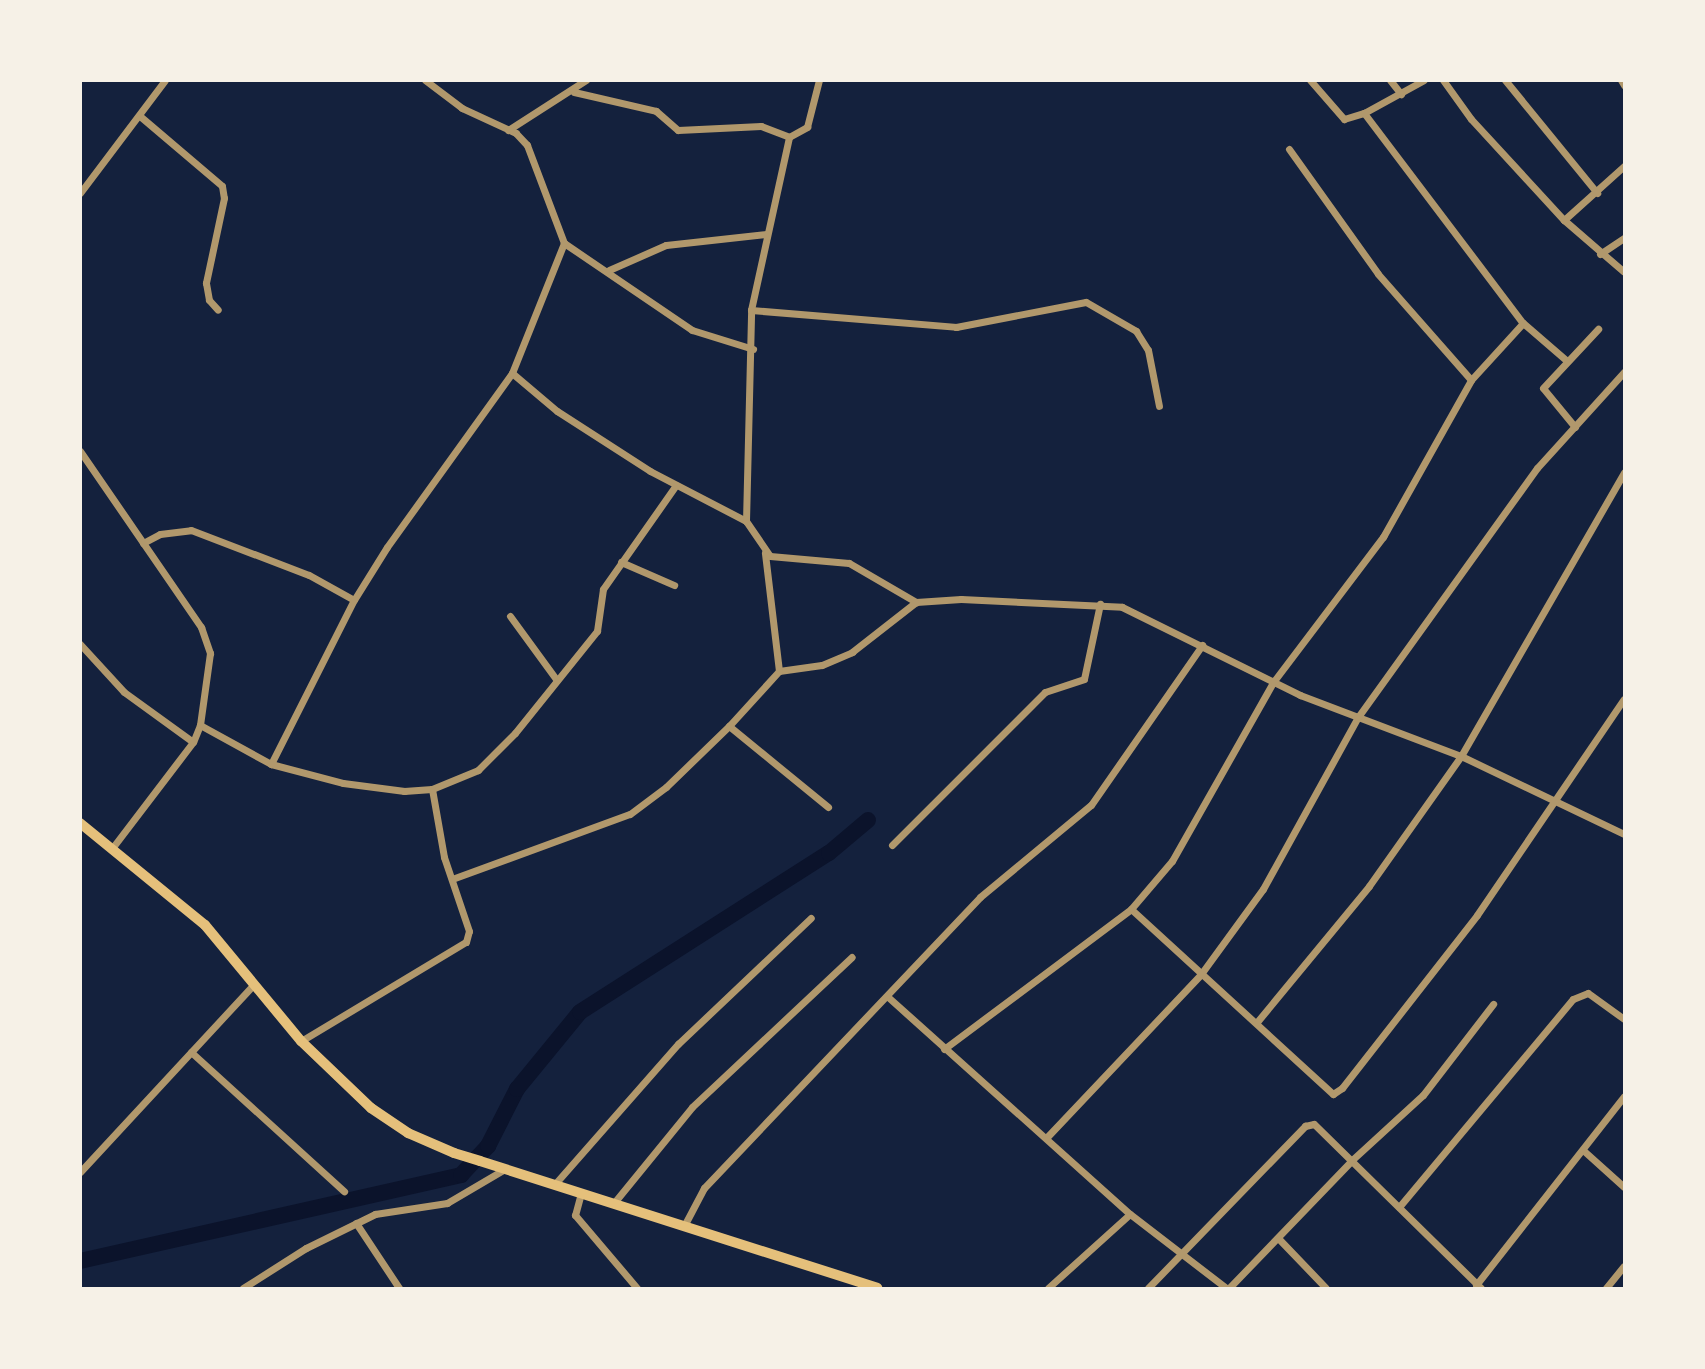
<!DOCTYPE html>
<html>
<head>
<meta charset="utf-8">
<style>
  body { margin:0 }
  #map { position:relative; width:1705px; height:1369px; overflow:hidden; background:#14213d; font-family:"Alegreya Sans",sans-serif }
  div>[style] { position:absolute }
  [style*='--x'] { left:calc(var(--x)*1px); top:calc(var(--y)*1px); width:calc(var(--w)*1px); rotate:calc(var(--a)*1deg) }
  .canal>* { height:16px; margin:-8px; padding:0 8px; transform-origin:8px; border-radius:8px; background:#0b132b }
  .minor>* { height:7px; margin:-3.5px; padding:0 3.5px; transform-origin:3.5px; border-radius:3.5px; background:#b1986c }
  .primary>* { height:10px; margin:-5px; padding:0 5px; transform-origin:5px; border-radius:5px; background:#e5c07b }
  .trunk>* { height:10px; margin:-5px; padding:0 5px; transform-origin:5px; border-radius:5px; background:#e5c07b }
  span { translate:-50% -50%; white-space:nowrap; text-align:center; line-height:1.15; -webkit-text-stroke:5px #f6f1e7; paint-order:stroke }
  .frame { position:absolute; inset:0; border:82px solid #f6f1e7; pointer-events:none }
</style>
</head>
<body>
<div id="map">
  <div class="canal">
    <i style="--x:80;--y:1261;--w:391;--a:-12.7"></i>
    <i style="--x:461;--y:1175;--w:40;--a:-47"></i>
    <i style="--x:488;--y:1146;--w:64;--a:-63"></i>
    <i style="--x:517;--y:1089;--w:99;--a:-50.7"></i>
    <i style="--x:580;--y:1012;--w:295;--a:-32.6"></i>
    <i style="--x:829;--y:853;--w:51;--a:-40.2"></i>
  </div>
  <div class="minor">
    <i style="--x:1310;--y:80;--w:52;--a:48.9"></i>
    <i style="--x:1344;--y:119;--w:21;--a:-17"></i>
    <i style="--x:1364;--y:113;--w:68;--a:-28.8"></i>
    <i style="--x:1390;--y:80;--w:18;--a:52"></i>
    <i style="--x:1443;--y:80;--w:48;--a:54.3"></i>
    <i style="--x:1471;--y:119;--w:137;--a:47.4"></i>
    <i style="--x:1505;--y:80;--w:146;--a:50.8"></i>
    <i style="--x:1621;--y:80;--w:6;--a:59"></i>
    <i style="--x:574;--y:92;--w:84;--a:13"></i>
    <i style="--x:656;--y:111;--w:29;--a:41"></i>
    <i style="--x:678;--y:130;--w:83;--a:-2.8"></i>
    <i style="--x:761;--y:126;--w:30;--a:21"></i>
    <i style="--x:1364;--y:113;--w:263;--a:52.9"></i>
    <i style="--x:1523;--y:323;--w:58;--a:40.8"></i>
    <i style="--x:141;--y:117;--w:106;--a:40.4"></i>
    <i style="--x:222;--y:186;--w:12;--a:81"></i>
    <i style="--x:224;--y:198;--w:87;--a:102"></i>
    <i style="--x:206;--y:283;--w:17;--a:80"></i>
    <i style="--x:209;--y:300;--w:13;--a:48"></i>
    <i style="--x:508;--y:130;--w:93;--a:-32.7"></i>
    <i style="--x:1289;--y:149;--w:153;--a:54.5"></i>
    <i style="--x:1378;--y:274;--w:141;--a:48.7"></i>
    <i style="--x:1624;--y:166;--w:81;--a:138"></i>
    <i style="--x:1564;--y:220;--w:79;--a:40.9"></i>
    <i style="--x:80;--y:193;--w:141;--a:-53"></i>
    <i style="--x:564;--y:243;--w:155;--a:34.2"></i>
    <i style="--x:692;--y:330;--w:64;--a:17.3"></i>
    <i style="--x:1600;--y:254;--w:29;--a:-34"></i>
    <i style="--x:609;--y:270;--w:62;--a:-23.7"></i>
    <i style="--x:666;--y:245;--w:101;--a:-6.3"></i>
    <i style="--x:751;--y:310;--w:206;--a:4.7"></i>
    <i style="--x:956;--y:327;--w:132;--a:-10.9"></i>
    <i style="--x:1086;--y:302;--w:58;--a:30.1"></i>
    <i style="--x:1136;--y:331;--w:22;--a:58"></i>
    <i style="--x:1148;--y:350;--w:57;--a:78.9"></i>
    <i style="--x:512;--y:373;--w:59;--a:40.2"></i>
    <i style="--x:557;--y:411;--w:111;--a:32.8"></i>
    <i style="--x:650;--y:471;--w:108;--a:27.5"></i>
    <i style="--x:746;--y:521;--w:42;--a:55.6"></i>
    <i style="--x:770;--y:556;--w:79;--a:5.1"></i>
    <i style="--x:849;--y:563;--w:78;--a:30.2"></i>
    <i style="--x:916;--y:602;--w:45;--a:-3.8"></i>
    <i style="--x:961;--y:599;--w:161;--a:2.8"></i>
    <i style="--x:1122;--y:607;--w:199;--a:26.3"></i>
    <i style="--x:1300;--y:695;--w:172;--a:20.8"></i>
    <i style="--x:1461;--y:756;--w:181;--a:25.6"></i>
    <i style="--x:1575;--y:427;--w:50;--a:-129.4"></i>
    <i style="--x:1543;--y:388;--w:81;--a:-47"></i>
    <i style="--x:80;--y:451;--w:214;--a:55.5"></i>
    <i style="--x:201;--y:627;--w:28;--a:71"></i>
    <i style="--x:210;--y:653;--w:73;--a:97.9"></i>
    <i style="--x:200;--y:725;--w:18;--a:112"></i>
    <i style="--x:193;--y:742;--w:132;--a:127.3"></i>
    <i style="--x:746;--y:521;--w:211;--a:-88.6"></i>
    <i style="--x:751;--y:310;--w:177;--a:-77.6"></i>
    <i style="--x:789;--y:137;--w:21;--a:-29"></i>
    <i style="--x:807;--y:127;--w:49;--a:-75.7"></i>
    <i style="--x:143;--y:543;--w:19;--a:-28"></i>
    <i style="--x:160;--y:534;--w:31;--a:-7"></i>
    <i style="--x:191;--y:530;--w:126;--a:20.9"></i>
    <i style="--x:309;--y:575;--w:51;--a:29.1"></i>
    <i style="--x:621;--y:562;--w:58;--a:23.5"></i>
    <i style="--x:510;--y:616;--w:78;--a:53.9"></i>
    <i style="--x:80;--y:644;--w:65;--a:47.5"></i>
    <i style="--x:124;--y:692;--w:85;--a:35.9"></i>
    <i style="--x:779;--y:671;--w:43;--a:-7.9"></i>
    <i style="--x:822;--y:665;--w:33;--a:-23"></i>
    <i style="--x:852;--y:652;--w:81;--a:-38"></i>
    <i style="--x:200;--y:725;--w:81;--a:28.8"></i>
    <i style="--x:271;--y:764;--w:74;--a:14.8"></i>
    <i style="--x:343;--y:783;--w:62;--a:7.5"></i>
    <i style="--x:404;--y:791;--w:28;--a:-4"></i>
    <i style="--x:432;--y:789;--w:50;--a:-22.4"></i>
    <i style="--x:478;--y:770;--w:52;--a:-45"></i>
    <i style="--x:515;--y:733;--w:131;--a:-51.2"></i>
    <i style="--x:597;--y:631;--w:42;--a:-81.9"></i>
    <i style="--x:603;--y:589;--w:127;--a:-54.9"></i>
    <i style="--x:729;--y:726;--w:128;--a:39.3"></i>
    <i style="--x:271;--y:764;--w:184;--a:-63.2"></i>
    <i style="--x:354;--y:600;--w:62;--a:-58.1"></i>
    <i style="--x:387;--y:547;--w:214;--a:-54.3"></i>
    <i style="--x:512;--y:373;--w:140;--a:-68.2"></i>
    <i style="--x:564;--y:243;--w:105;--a:-110.7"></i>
    <i style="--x:527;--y:145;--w:16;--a:-133"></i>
    <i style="--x:516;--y:133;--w:60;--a:-155.2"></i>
    <i style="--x:462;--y:108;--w:46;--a:-142.9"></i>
    <i style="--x:892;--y:845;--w:216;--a:-45"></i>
    <i style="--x:1045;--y:692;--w:41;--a:-18.4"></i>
    <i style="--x:1084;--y:679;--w:77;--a:-78"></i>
    <i style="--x:452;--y:879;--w:189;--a:-20.1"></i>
    <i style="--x:630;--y:814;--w:45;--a:-36.9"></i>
    <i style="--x:666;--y:787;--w:88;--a:-44.1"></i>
    <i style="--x:729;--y:726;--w:74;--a:-47.7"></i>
    <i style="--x:779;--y:671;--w:119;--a:-96.8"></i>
    <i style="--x:1131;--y:909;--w:274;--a:42.5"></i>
    <i style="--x:1333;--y:1094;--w:11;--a:-34"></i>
    <i style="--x:1342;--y:1088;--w:219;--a:-52"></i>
    <i style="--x:1477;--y:915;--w:261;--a:-55.8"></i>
    <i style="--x:888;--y:997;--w:325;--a:41.9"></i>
    <i style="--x:1130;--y:1214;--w:121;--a:37.6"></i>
    <i style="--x:1257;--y:1022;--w:176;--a:-50.5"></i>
    <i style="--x:1369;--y:886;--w:159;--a:-54.7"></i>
    <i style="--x:1461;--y:756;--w:327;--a:-60.1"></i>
    <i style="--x:301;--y:1041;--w:192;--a:-31"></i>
    <i style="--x:466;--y:942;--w:11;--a:-75"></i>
    <i style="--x:469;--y:931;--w:78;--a:-108.7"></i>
    <i style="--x:444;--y:857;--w:69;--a:-100"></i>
    <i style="--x:944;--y:1049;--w:234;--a:-36.8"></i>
    <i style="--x:1131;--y:909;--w:63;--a:-49.5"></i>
    <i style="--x:1172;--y:861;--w:207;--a:-60.5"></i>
    <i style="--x:1274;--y:681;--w:181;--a:-52.9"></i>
    <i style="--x:1383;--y:537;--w:180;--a:-60.7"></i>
    <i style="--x:1471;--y:380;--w:77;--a:-47.6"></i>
    <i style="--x:191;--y:1052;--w:207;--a:42.3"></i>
    <i style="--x:1048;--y:1136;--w:223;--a:-46.6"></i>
    <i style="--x:1201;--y:974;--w:105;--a:-53.9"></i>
    <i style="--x:1263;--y:889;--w:196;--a:-61.1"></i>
    <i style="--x:1358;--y:717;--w:307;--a:-54.3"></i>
    <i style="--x:1537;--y:468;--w:130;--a:-47.8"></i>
    <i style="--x:1584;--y:1151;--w:54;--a:42"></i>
    <i style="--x:80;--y:1172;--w:256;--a:-47.2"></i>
    <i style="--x:554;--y:1185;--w:188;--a:-48.7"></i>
    <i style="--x:678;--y:1044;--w:183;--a:-43.5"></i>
    <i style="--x:581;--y:1193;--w:23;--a:105"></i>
    <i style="--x:575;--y:1215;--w:96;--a:49.7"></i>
    <i style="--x:613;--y:1204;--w:125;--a:-50.8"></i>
    <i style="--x:692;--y:1107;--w:219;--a:-43.2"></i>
    <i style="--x:1399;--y:1207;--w:271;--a:-50.1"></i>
    <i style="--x:1573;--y:999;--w:16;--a:-22"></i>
    <i style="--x:1588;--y:993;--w:44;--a:35.8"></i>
    <i style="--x:356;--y:1223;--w:78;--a:56.5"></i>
    <i style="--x:684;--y:1226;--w:43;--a:-62.2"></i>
    <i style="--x:704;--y:1188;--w:401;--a:-46.5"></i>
    <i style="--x:980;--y:897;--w:144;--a:-39.7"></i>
    <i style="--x:1091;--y:805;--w:195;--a:-55.2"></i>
    <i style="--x:1278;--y:1238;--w:69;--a:46.2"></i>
    <i style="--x:1476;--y:1285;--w:240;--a:-51.9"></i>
    <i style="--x:243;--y:1288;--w:75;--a:-32.4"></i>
    <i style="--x:306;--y:1248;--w:77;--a:-26.2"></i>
    <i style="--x:375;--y:1214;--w:73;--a:-8.7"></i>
    <i style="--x:447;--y:1203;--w:67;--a:-30.4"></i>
    <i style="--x:1048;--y:1288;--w:110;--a:-42.1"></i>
    <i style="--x:1148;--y:1288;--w:226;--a:-45.9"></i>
    <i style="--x:1305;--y:1126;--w:9;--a:-13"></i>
    <i style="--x:1314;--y:1124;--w:234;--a:44.5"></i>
    <i style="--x:1229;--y:1288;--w:178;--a:-46.1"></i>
    <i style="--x:1352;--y:1160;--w:96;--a:-42.5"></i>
    <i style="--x:1423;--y:1095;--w:115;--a:-52.4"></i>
    <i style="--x:1606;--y:1288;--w:28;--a:-51"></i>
  </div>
  <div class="primary">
    <i style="--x:454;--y:1153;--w:27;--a:17"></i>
  </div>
  <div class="trunk">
    <i style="--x:80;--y:823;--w:161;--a:39.2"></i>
    <i style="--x:205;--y:925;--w:151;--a:50.4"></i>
    <i style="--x:301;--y:1041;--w:97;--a:43.7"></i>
    <i style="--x:371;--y:1108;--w:45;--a:34"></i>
    <i style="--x:408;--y:1133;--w:50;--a:23.5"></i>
    <i style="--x:480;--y:1161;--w:417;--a:17.7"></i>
  </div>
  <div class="frame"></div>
</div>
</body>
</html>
